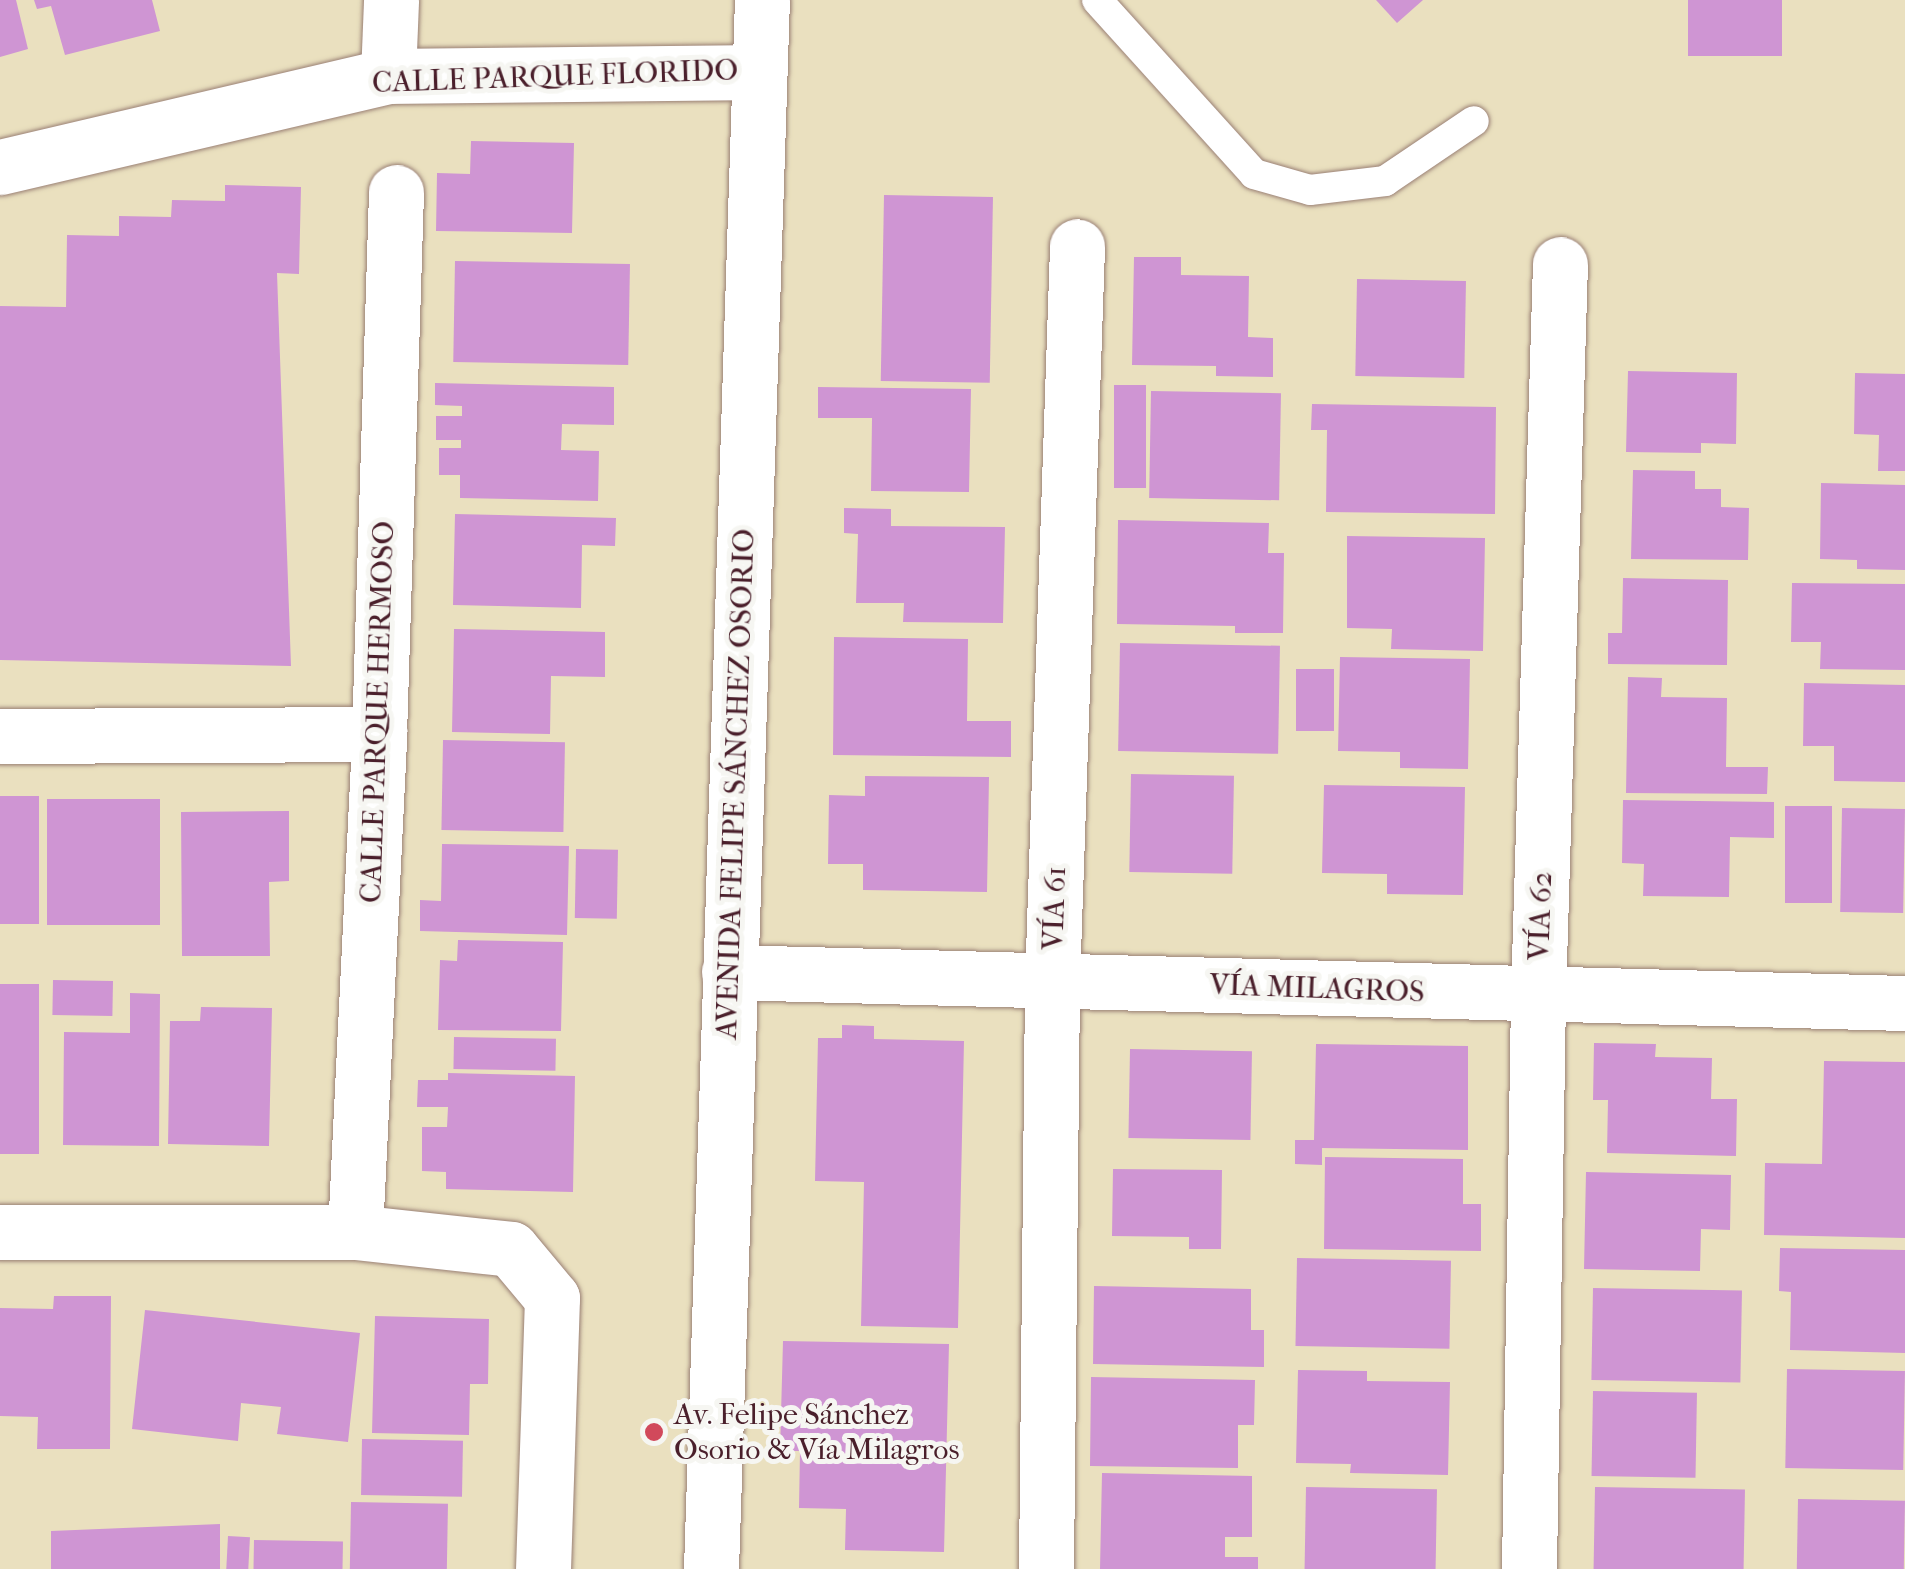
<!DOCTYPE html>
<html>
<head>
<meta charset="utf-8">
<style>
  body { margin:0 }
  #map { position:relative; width:1905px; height:1569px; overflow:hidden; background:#eae0bf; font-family:"IM FELL French Canon",serif }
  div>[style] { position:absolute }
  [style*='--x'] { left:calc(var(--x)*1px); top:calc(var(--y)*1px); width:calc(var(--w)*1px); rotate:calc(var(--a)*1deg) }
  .building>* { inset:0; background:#cf95d3; transform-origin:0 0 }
  .roads { filter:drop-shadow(0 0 2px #9a8075) drop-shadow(0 0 2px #9a8075) }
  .service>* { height:30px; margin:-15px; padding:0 15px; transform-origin:15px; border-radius:15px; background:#fff }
  .minor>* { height:55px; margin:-27.5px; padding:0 27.5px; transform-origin:27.5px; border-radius:27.5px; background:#fff }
  .tertiary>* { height:55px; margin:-27.5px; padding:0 27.5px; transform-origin:27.5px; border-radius:27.5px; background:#fff }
  .dots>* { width:28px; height:28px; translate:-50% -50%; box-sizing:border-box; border:5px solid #f6f6f2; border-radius:50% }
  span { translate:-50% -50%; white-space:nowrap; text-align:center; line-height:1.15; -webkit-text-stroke:10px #f6f6f2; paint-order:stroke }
  .street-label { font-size:30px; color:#4a1f2b }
  .poi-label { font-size:30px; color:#4a1f2b }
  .left { translate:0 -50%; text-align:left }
</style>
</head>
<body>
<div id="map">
  <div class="building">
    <i style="clip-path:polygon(0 0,16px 0,28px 49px,0 57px)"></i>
    <i style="clip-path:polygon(34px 0,152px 0,160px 31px,65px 55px,51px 6px,37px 9px)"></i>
    <i style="clip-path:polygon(1376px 0,1423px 0,1397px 23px)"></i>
    <i style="left:1688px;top:0;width:94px;height:56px"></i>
    <i style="clip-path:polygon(471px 141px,574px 143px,572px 233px,436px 231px,437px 173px,470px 174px)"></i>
    <i style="clip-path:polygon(225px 185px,301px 187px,299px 274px,277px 273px,291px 666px,0 660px,0 306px,66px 307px,67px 235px,119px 236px,119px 216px,171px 217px,172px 200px,225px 201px)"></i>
    <i style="left:884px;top:195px;width:109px;height:186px;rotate:1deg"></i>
    <i style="clip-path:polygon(1134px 257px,1181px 257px,1181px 275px,1249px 276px,1248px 337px,1273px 338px,1273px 377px,1216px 376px,1216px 366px,1132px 365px)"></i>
    <i style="left:455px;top:261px;width:175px;height:101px;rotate:1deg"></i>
    <i style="left:1357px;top:279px;width:109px;height:97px;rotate:1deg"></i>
    <i style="clip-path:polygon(1628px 371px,1737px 373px,1736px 444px,1701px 443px,1701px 453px,1626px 452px)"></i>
    <i style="clip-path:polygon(1855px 373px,1905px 374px,1905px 471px,1878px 471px,1879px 435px,1854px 434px)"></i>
    <i style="clip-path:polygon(435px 383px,614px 387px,614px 425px,562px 424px,561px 450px,599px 451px,598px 501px,460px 498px,460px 475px,439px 475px,439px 448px,461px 448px,461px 440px,436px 440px,436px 416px,462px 416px,462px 406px,435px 405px)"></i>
    <i style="left:1114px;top:385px;width:32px;height:103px"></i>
    <i style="clip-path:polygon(818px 387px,971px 389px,969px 492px,871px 491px,872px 418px,818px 418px)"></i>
    <i style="left:1151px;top:391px;width:130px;height:107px;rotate:1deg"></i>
    <i style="clip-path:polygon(1312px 404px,1496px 407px,1495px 514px,1326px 512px,1327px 430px,1311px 430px)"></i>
    <i style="clip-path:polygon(1633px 470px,1695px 471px,1695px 489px,1721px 489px,1721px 507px,1749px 508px,1748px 560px,1631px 559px)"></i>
    <i style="clip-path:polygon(1821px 483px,1905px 485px,1905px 570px,1857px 569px,1857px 560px,1820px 559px)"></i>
    <i style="clip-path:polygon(844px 508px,891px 509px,891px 526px,1005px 527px,1003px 623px,903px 622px,904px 603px,856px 603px,858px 534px,844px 533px)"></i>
    <i style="clip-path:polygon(455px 514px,616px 518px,615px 546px,582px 545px,581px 608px,453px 605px)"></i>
    <i style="clip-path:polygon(1118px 520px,1269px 523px,1268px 553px,1284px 553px,1283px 633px,1235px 633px,1235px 626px,1117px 624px)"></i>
    <i style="clip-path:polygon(1347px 536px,1485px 538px,1483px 651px,1391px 649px,1392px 629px,1347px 628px)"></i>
    <i style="clip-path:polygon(1623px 578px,1728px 580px,1727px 665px,1608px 664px,1608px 633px,1622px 633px)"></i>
    <i style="clip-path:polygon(1792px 583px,1905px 584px,1905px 670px,1820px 669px,1821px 642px,1791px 642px)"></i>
    <i style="clip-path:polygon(454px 629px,605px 632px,605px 677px,551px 676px,550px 734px,452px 732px)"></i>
    <i style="clip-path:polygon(834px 637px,968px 639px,967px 721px,1011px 721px,1011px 757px,833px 755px)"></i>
    <i style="left:1120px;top:643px;width:160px;height:108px;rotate:1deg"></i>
    <i style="clip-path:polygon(1340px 657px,1470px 659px,1468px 769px,1400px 768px,1400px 752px,1338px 751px)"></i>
    <i style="left:1296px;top:669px;width:38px;height:62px"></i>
    <i style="clip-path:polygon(1628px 677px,1662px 678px,1661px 697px,1727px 698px,1726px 767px,1768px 767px,1767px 794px,1626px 793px)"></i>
    <i style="clip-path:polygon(1804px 683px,1905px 685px,1905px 782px,1834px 781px,1834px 746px,1803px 746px)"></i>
    <i style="left:443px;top:740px;width:122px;height:90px;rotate:1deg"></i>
    <i style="left:1131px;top:774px;width:103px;height:98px;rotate:1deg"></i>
    <i style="clip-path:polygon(865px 776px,989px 777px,987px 892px,863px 890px,863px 864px,828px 864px,829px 795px,865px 796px)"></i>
    <i style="clip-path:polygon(1324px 785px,1465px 787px,1463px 895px,1387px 894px,1387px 874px,1322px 873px)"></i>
    <i style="left:0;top:796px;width:39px;height:128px"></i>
    <i style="left:47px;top:799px;width:113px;height:126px"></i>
    <i style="clip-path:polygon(1623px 800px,1774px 802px,1774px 838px,1730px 837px,1729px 897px,1643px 896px,1644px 864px,1622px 863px)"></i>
    <i style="left:1785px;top:806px;width:47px;height:97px"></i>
    <i style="left:1842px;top:808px;width:63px;height:104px;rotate:1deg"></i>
    <i style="clip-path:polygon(289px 811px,289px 881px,269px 882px,270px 956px,182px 956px,181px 812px)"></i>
    <i style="clip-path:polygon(442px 844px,569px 846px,567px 935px,420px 931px,420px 900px,441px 901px)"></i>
    <i style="left:576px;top:849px;width:42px;height:69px;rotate:1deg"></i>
    <i style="clip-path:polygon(458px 940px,563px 942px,561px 1031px,438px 1030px,440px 960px,457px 961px)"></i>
    <i style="left:53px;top:980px;width:60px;height:35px;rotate:1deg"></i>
    <i style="left:0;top:984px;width:39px;height:170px"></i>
    <i style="clip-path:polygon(130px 993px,160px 994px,159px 1146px,63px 1145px,64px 1032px,130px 1033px)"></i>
    <i style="clip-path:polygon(201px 1007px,272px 1008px,269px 1146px,168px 1144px,170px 1021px,200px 1021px)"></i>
    <i style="clip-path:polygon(842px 1025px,874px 1026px,874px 1039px,964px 1041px,958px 1328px,861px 1326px,864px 1182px,815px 1181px,818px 1038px,842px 1038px)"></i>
    <i style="left:454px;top:1037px;width:102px;height:32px;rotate:1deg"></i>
    <i style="clip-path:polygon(1594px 1043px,1656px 1044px,1655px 1057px,1712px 1058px,1711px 1099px,1737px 1099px,1736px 1156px,1607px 1153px,1608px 1100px,1593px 1100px)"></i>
    <i style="clip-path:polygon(1316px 1044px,1468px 1046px,1468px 1150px,1322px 1148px,1322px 1165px,1295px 1164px,1295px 1140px,1314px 1140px)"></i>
    <i style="left:1130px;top:1049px;width:122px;height:89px;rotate:1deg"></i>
    <i style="clip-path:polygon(1824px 1061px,1905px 1062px,1905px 1238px,1764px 1235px,1765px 1163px,1822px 1164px)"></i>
    <i style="clip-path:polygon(448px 1073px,575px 1076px,573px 1192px,446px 1189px,446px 1172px,422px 1171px,422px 1127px,447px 1127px,448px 1107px,417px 1107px,418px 1080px,448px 1080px)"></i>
    <i style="clip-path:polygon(1325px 1157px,1463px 1159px,1463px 1204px,1481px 1204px,1481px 1251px,1324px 1249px)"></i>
    <i style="clip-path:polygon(1113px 1169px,1222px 1170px,1221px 1249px,1189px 1249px,1189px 1237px,1112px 1236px)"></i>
    <i style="clip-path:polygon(1586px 1172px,1731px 1175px,1730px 1230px,1701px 1229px,1700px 1271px,1584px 1269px)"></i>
    <i style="clip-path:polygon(1780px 1248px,1905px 1250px,1905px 1353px,1790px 1350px,1791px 1292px,1779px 1291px)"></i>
    <i style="left:1297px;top:1258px;width:154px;height:88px;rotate:1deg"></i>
    <i style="clip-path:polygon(1094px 1286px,1251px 1289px,1251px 1330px,1264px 1330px,1264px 1367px,1093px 1364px)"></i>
    <i style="left:1593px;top:1288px;width:149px;height:92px;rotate:1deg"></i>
    <i style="clip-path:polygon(54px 1296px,111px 1296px,110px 1449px,37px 1449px,38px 1417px,0 1416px,0 1308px,53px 1309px)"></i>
    <i style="clip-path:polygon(145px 1310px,360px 1333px,348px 1442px,277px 1434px,281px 1407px,241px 1403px,238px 1441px,132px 1429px)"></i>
    <i style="clip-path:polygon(375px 1316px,489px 1319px,488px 1384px,470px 1384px,469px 1435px,372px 1433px)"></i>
    <i style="clip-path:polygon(783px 1341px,949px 1344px,944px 1552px,845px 1550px,846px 1509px,799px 1508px,800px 1451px,780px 1451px)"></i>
    <i style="left:1787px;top:1369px;width:118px;height:99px;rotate:1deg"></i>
    <i style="clip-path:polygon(1298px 1370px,1367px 1371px,1367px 1381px,1450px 1382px,1448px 1475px,1350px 1473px,1351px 1464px,1296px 1463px)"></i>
    <i style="clip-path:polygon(1091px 1377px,1255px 1380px,1254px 1425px,1238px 1425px,1238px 1468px,1090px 1466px)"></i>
    <i style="left:1593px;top:1391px;width:104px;height:85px;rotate:1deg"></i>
    <i style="left:362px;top:1439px;width:101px;height:56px;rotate:1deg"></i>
    <i style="clip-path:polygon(1102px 1473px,1252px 1476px,1252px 1537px,1225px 1537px,1225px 1557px,1258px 1557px,1258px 1569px,1100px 1569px)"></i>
    <i style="left:1306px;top:1487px;width:131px;height:82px;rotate:1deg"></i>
    <i style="left:1595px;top:1487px;width:150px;height:82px;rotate:1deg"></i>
    <i style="left:1798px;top:1499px;width:107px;height:70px;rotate:1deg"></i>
    <i style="left:351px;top:1502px;width:97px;height:67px;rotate:1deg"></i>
    <i style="clip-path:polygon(220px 1524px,220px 1569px,51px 1569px,51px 1531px)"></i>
    <i style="left:228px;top:1536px;width:22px;height:33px;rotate:3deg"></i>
    <i style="left:254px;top:1540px;width:89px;height:29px;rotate:1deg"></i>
  </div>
  <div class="roads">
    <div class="service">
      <i style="--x:1097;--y:0;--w:234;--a:47.9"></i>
      <i style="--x:1254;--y:174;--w:58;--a:15.9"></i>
      <i style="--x:1310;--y:190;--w:76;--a:-6.8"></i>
      <i style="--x:1385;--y:181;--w:107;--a:-34"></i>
    </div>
    <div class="minor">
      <i style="--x:388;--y:76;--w:76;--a:-87.7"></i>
      <i style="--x:0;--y:167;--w:399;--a:-13.2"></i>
      <i style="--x:388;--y:76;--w:371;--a:-0.6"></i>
      <i style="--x:0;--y:736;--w:379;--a:-0.3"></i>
      <i style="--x:729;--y:972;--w:1176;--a:1.51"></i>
      <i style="--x:0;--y:1232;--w:355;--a:0"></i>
      <i style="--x:355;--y:1232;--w:157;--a:6.2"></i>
      <i style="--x:511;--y:1249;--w:64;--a:50.1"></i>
      <i style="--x:552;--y:1298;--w:271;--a:91.9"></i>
      <i style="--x:355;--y:1232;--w:499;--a:-87.2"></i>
      <i style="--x:379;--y:734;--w:542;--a:-88.2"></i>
      <i style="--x:1046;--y:1569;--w:587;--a:-89.41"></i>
      <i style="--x:1052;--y:982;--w:736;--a:-88.05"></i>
      <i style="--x:1529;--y:1569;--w:574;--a:-89.1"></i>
      <i style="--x:1538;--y:995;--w:731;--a:-88.28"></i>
    </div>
    <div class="tertiary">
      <i style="--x:711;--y:1569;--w:1570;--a:-88.14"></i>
    </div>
  </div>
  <div class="dots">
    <i style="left:654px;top:1432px;background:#d1495b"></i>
  </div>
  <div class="street-label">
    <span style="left:555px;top:77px;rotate:-2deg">CALLE PARQUE FLORIDO</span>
    <span style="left:378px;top:712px;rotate:-88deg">CALLE PARQUE HERMOSO</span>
    <span style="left:736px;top:784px;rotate:-88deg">AVENIDA FELIPE SÁNCHEZ OSORIO</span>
    <span style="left:1055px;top:908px;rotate:-88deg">VÍA 61</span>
    <span style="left:1541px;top:916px;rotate:-88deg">VÍA 62</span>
    <span style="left:1317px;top:989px;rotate:2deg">VÍA MILAGROS</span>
  </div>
  <div class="poi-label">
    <span class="left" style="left:674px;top:1432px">Av. Felipe Sánchez<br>Osorio &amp; Vía Milagros</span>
  </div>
</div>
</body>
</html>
